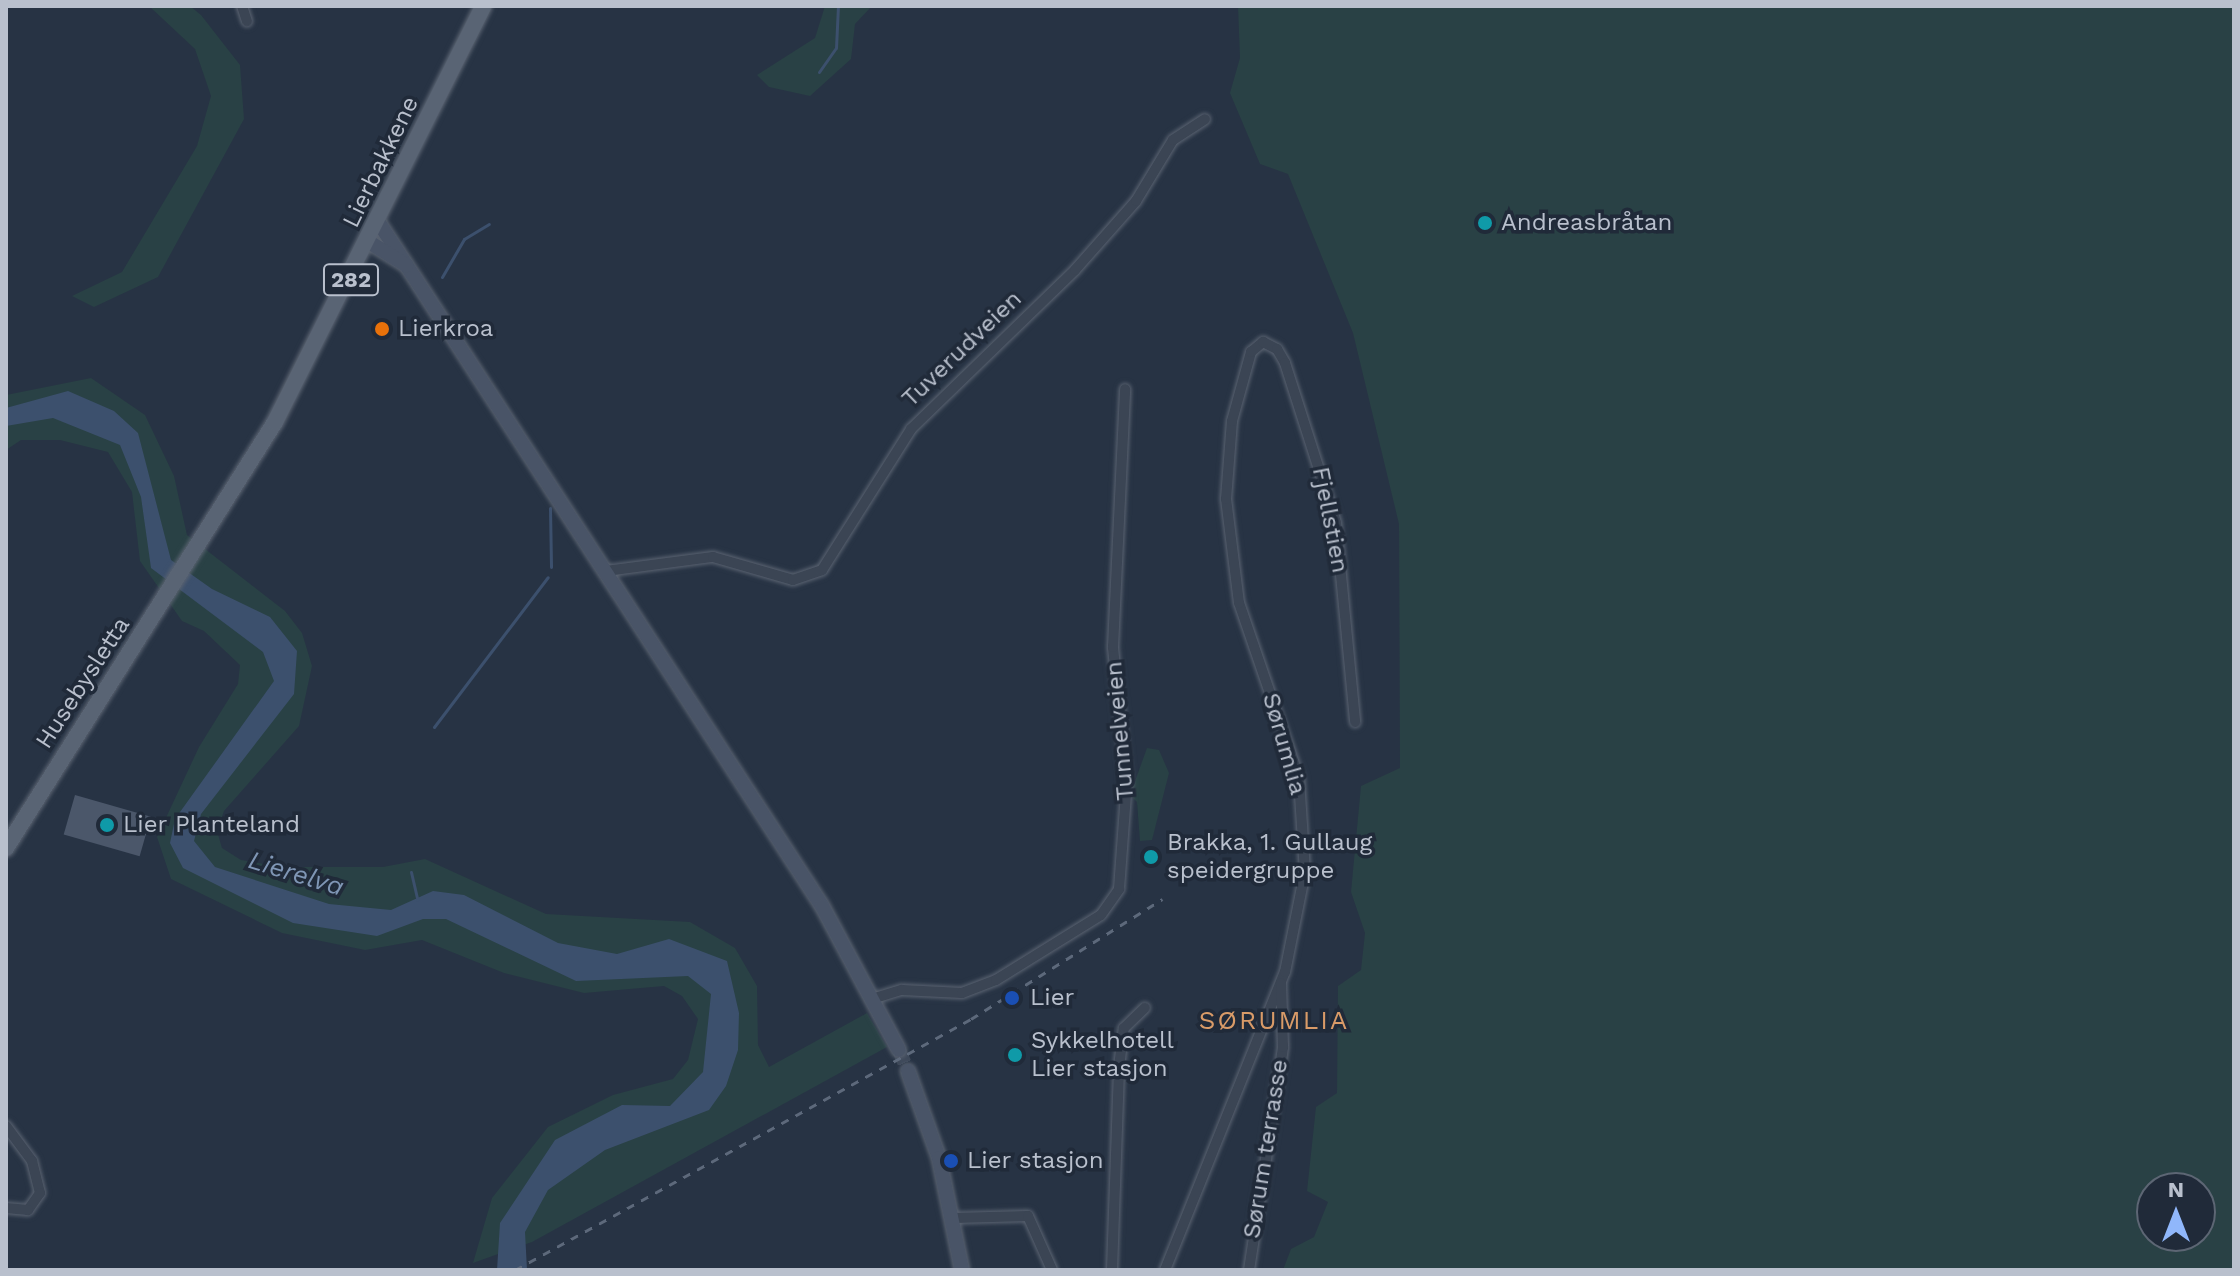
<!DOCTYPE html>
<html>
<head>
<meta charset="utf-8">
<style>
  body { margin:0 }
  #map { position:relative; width:2240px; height:1276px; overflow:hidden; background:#273344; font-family:"Work Sans",sans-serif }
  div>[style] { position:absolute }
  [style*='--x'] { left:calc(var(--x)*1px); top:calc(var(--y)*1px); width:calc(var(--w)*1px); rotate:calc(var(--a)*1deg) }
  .green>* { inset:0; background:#294145 }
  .water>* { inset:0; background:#3c506d }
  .stream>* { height:3px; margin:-1.5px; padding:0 1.5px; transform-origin:1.5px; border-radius:1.5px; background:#3c506d }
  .building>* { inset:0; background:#4b576a; transform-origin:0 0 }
  .secondary-tunnel>* { height:14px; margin-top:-7px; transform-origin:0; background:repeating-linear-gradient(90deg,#3d4859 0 14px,transparent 0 21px) }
  .roads { filter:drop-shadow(0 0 2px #5a6371) drop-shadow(0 0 2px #5a6371) }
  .minor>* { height:10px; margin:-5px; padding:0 5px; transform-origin:5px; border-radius:5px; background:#3b4554 }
  .secondary>* { height:14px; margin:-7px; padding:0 7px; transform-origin:7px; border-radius:7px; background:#495467 }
  .primary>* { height:16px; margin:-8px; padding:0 8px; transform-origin:8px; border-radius:8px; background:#596474 }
  .rail>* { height:3px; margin-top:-1.5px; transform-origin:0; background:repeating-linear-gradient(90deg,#5d697b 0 8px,transparent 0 16px) }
  .dots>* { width:22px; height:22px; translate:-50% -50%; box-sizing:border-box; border:4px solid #202a39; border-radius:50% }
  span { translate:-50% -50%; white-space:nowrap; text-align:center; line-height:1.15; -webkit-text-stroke:7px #202a39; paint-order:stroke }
  .shield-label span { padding:2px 6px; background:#202a39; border:2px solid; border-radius:6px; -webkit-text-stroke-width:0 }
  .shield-label { font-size:22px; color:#b9c0cd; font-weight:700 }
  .street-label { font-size:24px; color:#b9c0cd }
  .poi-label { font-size:24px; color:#b9c0cd }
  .left { translate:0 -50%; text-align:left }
  .water-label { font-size:26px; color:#7f96b5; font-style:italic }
  .neighbourhood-label { font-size:26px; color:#d99b68; letter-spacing:2px }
  .frame { position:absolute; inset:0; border:8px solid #b9c0cd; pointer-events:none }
  .north { position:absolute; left:2136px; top:1172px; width:80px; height:80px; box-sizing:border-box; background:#202a39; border:2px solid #5d6674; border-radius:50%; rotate:0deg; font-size:22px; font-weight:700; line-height:32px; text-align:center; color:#b9c0cd }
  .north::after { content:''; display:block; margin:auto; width:28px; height:36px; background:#90b7fb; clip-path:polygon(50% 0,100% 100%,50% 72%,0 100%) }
</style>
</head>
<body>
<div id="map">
  <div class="green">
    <i style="clip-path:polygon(149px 6px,190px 6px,201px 15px,240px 65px,244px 119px,158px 277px,94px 307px,72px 296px,122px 272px,197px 146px,211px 96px,195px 49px)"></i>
    <i style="clip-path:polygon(825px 6px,872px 6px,855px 24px,851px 59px,810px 96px,769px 87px,757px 75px,815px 38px)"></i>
    <i style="clip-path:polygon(evenodd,1238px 6px,2234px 6px,2234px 1270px,1283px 1270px,1291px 1249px,1314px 1237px,1328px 1202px,1307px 1191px,1316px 1107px,1337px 1093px,1338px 986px,1361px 970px,1365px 933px,1351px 892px,1361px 786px,1400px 768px,1399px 524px,1353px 333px,1288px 174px,1260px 164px,1230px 93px,1240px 58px,1238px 6px,2200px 1188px,2200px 1236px,2152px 1236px,2152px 1188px,2200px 1188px)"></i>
    <i style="clip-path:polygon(91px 378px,145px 415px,174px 476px,187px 535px,285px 611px,302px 633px,312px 666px,299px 726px,224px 811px,217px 831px,222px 848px,241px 860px,282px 867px,383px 867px,425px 859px,546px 914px,690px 922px,735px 948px,757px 986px,758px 1045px,769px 1067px,867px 1013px,887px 1047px,532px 1242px,473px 1263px,492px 1198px,548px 1127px,613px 1095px,673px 1079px,688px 1060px,698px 1019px,682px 996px,664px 986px,584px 993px,504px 973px,422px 940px,365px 950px,282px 933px,171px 879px,157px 837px,199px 747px,238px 684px,240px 665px,204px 631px,182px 621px,140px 561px,132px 492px,108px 452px,60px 440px,21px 440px,6px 450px,6px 395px)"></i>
    <i style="clip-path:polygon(1147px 748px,1159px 750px,1169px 773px,1152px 840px,1140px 841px,1137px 802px,1130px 795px)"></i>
  </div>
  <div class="water">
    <i style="clip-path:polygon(68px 391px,114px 411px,138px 433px,171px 560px,212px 589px,270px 617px,297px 651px,294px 694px,201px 814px,194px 841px,215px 867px,329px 904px,391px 910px,433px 891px,464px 895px,558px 943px,617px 954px,669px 939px,727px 961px,739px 1013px,738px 1050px,726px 1086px,709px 1110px,605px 1150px,548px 1190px,525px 1232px,527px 1270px,497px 1270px,500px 1223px,555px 1140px,622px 1105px,670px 1106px,703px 1072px,711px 994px,688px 976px,576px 981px,446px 919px,423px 919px,377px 936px,293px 923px,183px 868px,170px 843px,175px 819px,274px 681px,263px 652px,151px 568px,141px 497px,120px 445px,53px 418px,6px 426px,6px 408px)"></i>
  </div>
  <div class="stream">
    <i style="--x:819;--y:72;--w:29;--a:-55"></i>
    <i style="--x:836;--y:48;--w:42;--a:-87.3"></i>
    <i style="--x:442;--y:277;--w:44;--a:-59.9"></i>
    <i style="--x:464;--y:239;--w:29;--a:-31"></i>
    <i style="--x:550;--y:508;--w:59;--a:89"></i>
    <i style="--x:434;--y:727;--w:188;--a:-52.8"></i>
    <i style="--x:411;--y:872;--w:28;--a:77"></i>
  </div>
  <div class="building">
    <i style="left:75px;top:795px;width:79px;height:41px;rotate:16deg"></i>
  </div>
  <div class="secondary-tunnel">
    <i style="--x:899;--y:1050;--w:23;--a:67"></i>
  </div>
  <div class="roads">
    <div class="minor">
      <i style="--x:242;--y:6;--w:16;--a:72"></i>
      <i style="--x:606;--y:571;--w:108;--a:-7.5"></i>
      <i style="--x:713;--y:557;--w:83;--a:16"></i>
      <i style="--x:793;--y:580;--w:31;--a:-19"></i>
      <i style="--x:822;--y:570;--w:167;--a:-57.7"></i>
      <i style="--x:911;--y:429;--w:228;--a:-44.1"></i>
      <i style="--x:1075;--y:270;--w:92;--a:-48.5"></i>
      <i style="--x:1136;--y:201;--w:71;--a:-58.8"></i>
      <i style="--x:1173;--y:140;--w:38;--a:-33"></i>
      <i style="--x:875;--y:998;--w:28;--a:-17"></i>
      <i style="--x:902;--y:990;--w:60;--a:2.9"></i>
      <i style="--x:962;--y:993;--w:36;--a:-21"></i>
      <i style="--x:996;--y:980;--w:123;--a:-31.8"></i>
      <i style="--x:1101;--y:915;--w:32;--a:-55"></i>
      <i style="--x:1119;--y:889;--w:108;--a:-85.8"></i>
      <i style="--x:1127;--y:781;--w:135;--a:-96"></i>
      <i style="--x:1113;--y:647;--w:258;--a:-87.3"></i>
      <i style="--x:6;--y:1126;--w:44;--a:53.4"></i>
      <i style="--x:32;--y:1161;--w:33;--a:76"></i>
      <i style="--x:40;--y:1193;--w:21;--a:125"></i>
      <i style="--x:28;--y:1210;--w:22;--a:-175"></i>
      <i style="--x:954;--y:1218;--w:74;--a:-1.5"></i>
      <i style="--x:1028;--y:1216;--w:59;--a:66"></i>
      <i style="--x:1112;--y:1270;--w:203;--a:-88"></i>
      <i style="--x:1119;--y:1067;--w:39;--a:-83"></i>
      <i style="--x:1124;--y:1028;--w:29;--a:-44"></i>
      <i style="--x:1165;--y:1270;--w:321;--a:-68.1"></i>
      <i style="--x:1285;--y:972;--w:102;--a:-78.7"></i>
      <i style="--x:1305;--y:872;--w:94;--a:-93.7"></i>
      <i style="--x:1299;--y:778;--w:185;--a:-108.9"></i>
      <i style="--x:1239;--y:603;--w:105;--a:-97.1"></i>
      <i style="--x:1226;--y:499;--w:78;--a:-85.6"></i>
      <i style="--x:1232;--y:421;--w:72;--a:-74.6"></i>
      <i style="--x:1251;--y:352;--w:16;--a:-40"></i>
      <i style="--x:1263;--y:342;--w:16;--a:27"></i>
      <i style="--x:1277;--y:349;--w:16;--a:60"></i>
      <i style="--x:1285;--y:363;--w:168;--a:72.3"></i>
      <i style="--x:1336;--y:523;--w:200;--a:84.5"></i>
      <i style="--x:1249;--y:1270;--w:226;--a:-81.3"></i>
      <i style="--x:1283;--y:1047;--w:64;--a:-91.8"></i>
    </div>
    <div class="secondary">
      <i style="--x:379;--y:223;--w:814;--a:57.03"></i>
      <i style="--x:822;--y:906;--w:163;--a:61.9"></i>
      <i style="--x:369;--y:242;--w:44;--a:31.9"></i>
      <i style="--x:908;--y:1071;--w:92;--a:70.4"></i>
      <i style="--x:939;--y:1158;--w:114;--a:78.4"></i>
    </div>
    <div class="primary">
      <i style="--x:6;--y:848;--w:504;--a:-57.73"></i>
      <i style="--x:275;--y:422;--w:465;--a:-63.4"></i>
    </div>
  </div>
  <div class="rail">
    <i style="--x:515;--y:1270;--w:521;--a:-28.83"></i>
    <i style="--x:971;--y:1019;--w:226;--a:-32.1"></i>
  </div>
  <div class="dots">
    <i style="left:1485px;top:223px;background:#0f9aa8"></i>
    <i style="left:382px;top:329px;background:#e8710a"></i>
    <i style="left:107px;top:825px;background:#0f9aa8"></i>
    <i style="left:1151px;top:857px;background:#0f9aa8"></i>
    <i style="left:1012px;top:998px;background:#1a4fb4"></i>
    <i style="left:1015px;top:1055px;background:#0f9aa8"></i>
    <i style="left:951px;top:1161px;background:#1a4fb4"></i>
  </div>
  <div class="shield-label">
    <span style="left:351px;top:280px">282</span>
  </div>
  <div class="street-label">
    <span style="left:381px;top:162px;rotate:-64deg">Lierbakkene</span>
    <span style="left:962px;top:349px;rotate:-44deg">Tuverudveien</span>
    <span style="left:1330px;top:520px;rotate:79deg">Fjellstien</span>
    <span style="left:83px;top:683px;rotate:-57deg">Husebysletta</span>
    <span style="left:1120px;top:731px;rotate:-95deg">Tunnelveien</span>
    <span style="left:1284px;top:744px;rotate:74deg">Sørumlia</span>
    <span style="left:1266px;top:1149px;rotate:-81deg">Sørum terrasse</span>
  </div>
  <div class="poi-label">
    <span class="left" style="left:1501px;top:223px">Andreasbråtan</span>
    <span class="left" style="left:398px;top:329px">Lierkroa</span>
    <span class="left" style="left:123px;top:825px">Lier Planteland</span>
    <span class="left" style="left:1167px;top:857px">Brakka, 1. Gullaug<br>speidergruppe</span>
    <span class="left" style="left:1030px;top:998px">Lier</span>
    <span class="left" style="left:1031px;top:1055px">Sykkelhotell<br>Lier stasjon</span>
    <span class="left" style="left:967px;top:1161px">Lier stasjon</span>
  </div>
  <div class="water-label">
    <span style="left:296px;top:874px;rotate:17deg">Lierelva</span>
  </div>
  <div class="neighbourhood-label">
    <span style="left:1274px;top:1021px">SØRUMLIA</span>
  </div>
  <div class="frame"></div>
  <div class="north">N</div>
</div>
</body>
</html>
